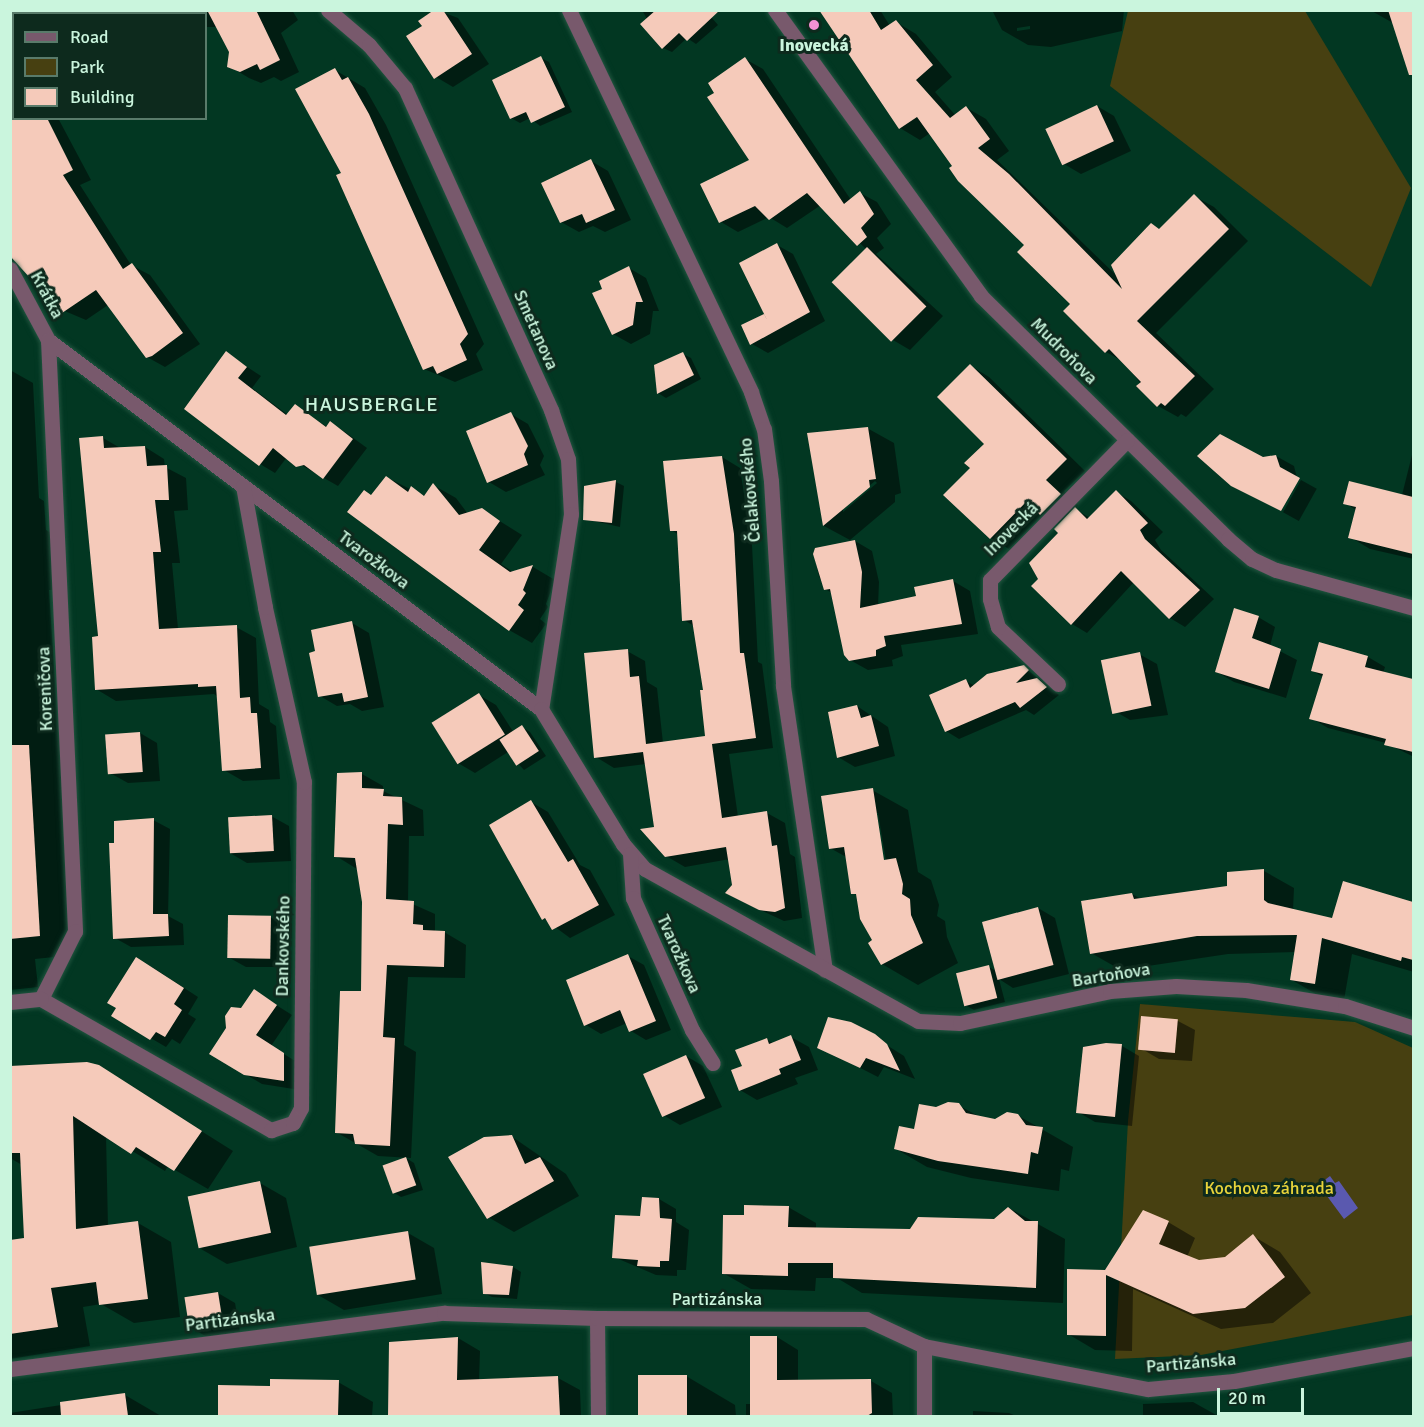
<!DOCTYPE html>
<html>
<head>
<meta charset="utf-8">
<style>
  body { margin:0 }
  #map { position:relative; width:1424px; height:1427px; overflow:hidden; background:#023722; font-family:Signika,sans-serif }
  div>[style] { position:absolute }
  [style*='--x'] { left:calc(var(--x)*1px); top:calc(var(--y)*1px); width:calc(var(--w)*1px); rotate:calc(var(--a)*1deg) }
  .green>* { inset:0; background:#474011 }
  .water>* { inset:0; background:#5a59af }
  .shadow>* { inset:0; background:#0007; transform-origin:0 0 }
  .building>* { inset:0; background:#f5caba; transform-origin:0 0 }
  .roads { filter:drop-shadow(0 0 2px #225540) drop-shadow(0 0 2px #225540) }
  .minor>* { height:15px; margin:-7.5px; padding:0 7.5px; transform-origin:7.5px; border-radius:7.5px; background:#78596c }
  .dots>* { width:16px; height:16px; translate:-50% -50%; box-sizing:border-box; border:3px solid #0d2a1d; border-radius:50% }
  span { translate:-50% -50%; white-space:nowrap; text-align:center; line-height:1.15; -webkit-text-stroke:6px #0d2a1d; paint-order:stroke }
  .poi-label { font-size:18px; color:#caf5dd; font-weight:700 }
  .street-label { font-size:18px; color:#caf5dd }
  .park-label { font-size:18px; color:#e8d33a }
  .neighbourhood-label { font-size:20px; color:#caf5dd; letter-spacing:1.5px }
  .frame { position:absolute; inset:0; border:12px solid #caf5dd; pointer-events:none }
  .legend { position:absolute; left:12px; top:12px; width:195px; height:108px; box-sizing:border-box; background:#0d2a1d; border:2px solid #597b6a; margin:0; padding:8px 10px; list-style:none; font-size:18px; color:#caf5dd }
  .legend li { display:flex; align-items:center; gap:12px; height:30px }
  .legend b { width:30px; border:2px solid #597b6a }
  .scale { position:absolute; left:1217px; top:1388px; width:87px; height:27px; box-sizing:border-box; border:3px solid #caf5dd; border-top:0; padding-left:8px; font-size:18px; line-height:21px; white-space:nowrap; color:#caf5dd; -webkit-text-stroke:4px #0d2a1d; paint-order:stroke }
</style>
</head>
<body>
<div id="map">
  <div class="green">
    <i style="clip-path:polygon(1128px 11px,1305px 11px,1411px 188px,1371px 287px,1110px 86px)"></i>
    <i style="clip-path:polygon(1140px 1004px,1355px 1022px,1413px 1048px,1413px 1315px,1201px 1355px,1115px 1359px,1128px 1121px)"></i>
  </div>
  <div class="water">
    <i style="clip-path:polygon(1330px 1176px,1335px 1183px,1339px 1181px,1358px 1208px,1344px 1219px,1324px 1192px,1327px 1189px,1322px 1182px)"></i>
  </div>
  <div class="shadow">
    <i style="clip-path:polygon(182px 10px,292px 10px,298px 20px,281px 33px,299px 72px,281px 81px,274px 77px,261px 83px,249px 78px,229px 66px,231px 52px,218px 27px,206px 27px,206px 14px)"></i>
    <i style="clip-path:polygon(437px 10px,458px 18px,489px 64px,453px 87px,436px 77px,424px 26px)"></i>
    <i style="clip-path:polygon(642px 10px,705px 10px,718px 25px,696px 44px,687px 38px,672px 52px,663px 48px)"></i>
    <i style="clip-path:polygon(823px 10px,880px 10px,890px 26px,896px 22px,916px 34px,952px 77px,935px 92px,956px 116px,967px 108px,986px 119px,1009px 151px,997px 160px,1118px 277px,1194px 196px,1214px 207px,1248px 241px,1156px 333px,1214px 389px,1186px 417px,1181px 414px,1178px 417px,1158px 406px,1124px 362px,1106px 352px,1026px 245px,954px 167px,930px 133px,920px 140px,900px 128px)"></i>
    <i style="clip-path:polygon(evenodd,992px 10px,1124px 10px,1122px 31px,1051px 47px,1028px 45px,1002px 30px,992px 10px,1030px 26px,1030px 29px,1017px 31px,1017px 28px,1030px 26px)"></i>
    <i style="clip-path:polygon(1414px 10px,1414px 61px,1393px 23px,1370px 10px)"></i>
    <i style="clip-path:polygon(10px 14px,14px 17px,10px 54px)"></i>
    <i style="clip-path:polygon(541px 58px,549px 62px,572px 112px,540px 126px,530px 118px,520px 123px,511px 118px)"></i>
    <i style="clip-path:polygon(745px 59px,763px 69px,851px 200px,860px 193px,877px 202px,891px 224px,877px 238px,884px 248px,876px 254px,943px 316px,910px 350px,893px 340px,867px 250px,821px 205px,787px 228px,769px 217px,738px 232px,721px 222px,751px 161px,716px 93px)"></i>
    <i style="clip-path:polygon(10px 67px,14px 118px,58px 118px,91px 180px,80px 185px,131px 265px,150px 275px,200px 344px,165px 367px,147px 357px,108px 305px,86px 320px,60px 309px,10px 169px)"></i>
    <i style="clip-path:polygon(335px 70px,365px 88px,386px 125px,484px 344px,476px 354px,483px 370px,455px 382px,424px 369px,343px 174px)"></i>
    <i style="clip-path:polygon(1097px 106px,1114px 116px,1131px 151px,1081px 174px,1064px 164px)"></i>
    <i style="clip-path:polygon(591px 161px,608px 171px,631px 220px,605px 232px,593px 226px,579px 232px,561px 222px)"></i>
    <i style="clip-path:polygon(777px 245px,793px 254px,825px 321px,768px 353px,752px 344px,764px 315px,767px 317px)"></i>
    <i style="clip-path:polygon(629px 268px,646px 278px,659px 311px,653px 311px,650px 334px,631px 344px,613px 334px,604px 289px)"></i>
    <i style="clip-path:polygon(226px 353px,261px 376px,252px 388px,288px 415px,295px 406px,327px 427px,330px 423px,345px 432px,367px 448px,338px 486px,287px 457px,275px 473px,260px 464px)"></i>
    <i style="clip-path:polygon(683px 354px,691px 358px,701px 379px,666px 398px,658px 393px)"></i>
    <i style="clip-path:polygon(971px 366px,989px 377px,1085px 471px,1064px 491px,1078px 505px,1075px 509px,1090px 518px,1116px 492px,1131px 501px,1163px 532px,1155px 540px,1161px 550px,1214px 599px,1185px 627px,1170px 618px,1134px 582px,1087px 633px,1072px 624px,1040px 579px,1060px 533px,1060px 524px,1043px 514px,1009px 549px,991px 538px,972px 468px,986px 444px)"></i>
    <i style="clip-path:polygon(10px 370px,33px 383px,39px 498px,44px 501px,46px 530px,53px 534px,56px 590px,49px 590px,73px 955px,35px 959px,38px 987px,10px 990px)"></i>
    <i style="clip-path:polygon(511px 414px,528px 424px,544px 456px,540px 465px,545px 475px,506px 492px,489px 482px)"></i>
    <i style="clip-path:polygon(evenodd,867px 428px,894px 443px,901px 493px,895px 495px,895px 502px,850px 540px,824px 526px,809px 434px,867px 428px,875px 481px,877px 483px,843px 512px,843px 508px,875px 481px)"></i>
    <i style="clip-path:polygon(103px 438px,122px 449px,145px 447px,164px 459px,165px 467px,186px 478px,188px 510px,174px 511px,180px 563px,172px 563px,178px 629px,236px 627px,256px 638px,259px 704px,269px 710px,270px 722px,276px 726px,280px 779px,243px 781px,224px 770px,218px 697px,214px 694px,116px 701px,96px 689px)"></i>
    <i style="clip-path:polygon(1414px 447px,1414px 559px,1370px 549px,1350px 537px,1356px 510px,1345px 503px,1402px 495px)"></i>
    <i style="clip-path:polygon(1276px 456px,1294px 466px,1297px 478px,1263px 459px)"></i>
    <i style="clip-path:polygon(722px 457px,740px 468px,752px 545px,758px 662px,762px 664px,773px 748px,729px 754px,738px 817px,767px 813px,785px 823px,790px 854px,795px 857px,802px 918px,784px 921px,745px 903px,733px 885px,730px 859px,685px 867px,666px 856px,656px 828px,646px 764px,614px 768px,596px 757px,627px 651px,645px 661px,647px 682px,657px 688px,663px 743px,707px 737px,705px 691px,694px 626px,684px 620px,679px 535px,671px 530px)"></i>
    <i style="clip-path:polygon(386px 477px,426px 497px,433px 485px,456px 498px,468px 514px,482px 510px,522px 535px,501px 564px,513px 572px,533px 567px,555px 580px,546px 604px,548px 607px,540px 619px,546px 624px,532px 643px,509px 630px,372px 496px)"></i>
    <i style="left:1301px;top:480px;width:18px;height:37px;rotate:29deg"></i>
    <i style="clip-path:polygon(616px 482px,624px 486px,620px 527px,585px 519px)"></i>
    <i style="clip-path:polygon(855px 541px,872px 551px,879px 582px,878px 606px,918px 597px,953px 581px,970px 591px,978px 634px,901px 645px,903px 656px,892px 660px,893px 666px,868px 670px,850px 660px,832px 593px,825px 589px,819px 576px,814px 554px)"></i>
    <i style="clip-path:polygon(1258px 617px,1275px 627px,1270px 646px,1297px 660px,1286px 698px,1234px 682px,1217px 672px)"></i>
    <i style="clip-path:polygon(352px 623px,369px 633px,384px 707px,362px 711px,350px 704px,337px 706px,320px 696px,316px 653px)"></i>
    <i style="clip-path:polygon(1320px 644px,1368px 657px,1385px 667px,1383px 673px,1414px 681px,1414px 757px,1386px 743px,1328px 728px,1311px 718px,1323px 677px,1313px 671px)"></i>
    <i style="clip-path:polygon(1139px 654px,1157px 664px,1168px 715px,1130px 720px,1113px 710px)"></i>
    <i style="clip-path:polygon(1024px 667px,1059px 695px,1034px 715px,1026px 710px,959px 739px,946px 731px,966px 681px,975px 686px)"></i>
    <i style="clip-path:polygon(479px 695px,496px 705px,514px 733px,522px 727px,530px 732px,546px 756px,524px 770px,508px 752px,475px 773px,458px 763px)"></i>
    <i style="clip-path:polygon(857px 706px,888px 727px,895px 756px,855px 767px,838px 757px,831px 731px)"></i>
    <i style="clip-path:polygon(140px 733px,157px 743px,160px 781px,128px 783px,110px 773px)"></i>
    <i style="clip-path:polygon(362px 774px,383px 786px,383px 791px,423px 810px,424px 836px,409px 836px,408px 902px,435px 914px,435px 932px,444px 932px,466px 945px,465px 978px,408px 977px,404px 1045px,416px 1052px,411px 1158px,378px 1156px,336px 1132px,362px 993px,363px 902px,357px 869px,336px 856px)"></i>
    <i style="clip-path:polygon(evenodd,872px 790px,908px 810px,918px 872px,931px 880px,939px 905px,937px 916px,945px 921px,947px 937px,958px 963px,918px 985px,882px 964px,858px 896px,853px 893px,848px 858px,830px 848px,872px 790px,875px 813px,878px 813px,887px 867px,884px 867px,875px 813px)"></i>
    <i style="clip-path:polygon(531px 802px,548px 812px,580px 865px,590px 870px,615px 915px,570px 938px,543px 918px)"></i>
    <i style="clip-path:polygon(271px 816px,289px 826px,291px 861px,247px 863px,230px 853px)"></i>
    <i style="clip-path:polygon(153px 820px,170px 829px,168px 916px,183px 924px,184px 945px,131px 947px,115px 938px,116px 844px)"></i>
    <i style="clip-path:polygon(1264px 871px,1294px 888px,1293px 910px,1333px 920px,1344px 883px,1414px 904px,1414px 972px,1352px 954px,1344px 1000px,1321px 997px,1292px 980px,1296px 952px,1228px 954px,1121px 970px,1091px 953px,1132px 894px,1141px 899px,1228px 887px)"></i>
    <i style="clip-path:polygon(1038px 908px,1055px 918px,1069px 974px,1013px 988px,999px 979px,1005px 1002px,974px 1010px,965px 1005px,989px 967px,994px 970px)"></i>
    <i style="clip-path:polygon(270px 917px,288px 927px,287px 967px,246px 967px,228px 957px)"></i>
    <i style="clip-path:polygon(628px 956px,644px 965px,671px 1030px,646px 1040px,631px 1031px,627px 1023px,601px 1034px,586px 1025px)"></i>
    <i style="clip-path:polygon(152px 967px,198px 997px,188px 1014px,196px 1019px,180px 1044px,172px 1039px,166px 1047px,113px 1016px)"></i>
    <i style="clip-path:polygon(254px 991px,292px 1015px,271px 1046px,300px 1064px,300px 1090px,262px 1084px,245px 1074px,242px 1010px)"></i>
    <i style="clip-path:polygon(1143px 1018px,1178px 1021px,1195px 1030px,1192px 1061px,1159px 1059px,1142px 1049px)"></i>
    <i style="clip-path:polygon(869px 1034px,904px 1056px,915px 1079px,884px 1067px,878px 1077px,819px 1047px)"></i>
    <i style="clip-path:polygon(791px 1037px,809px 1047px,818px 1070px,795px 1078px,798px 1084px,757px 1100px,740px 1090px,744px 1067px,766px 1039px,774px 1044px)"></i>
    <i style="clip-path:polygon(1122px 1046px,1139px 1056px,1132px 1126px,1095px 1122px,1078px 1112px,1084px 1049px)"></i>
    <i style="clip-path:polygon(686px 1056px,703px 1066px,722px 1107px,680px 1125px,663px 1115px)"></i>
    <i style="clip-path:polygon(10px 1068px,128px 1085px,233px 1151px,208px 1189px,168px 1166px,165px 1171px,106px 1135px,108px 1227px,138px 1223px,171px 1242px,180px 1317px,134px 1323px,101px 1304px,83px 1307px,90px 1346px,10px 1359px,10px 1242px,25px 1239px,22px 1165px,10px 1158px)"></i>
    <i style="clip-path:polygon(958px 1105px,980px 1117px,995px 1120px,1017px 1115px,1073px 1147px,1069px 1171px,1061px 1169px,1059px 1191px,971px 1178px,927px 1167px,896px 1149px,936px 1109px)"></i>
    <i style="clip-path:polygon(511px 1136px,566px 1174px,579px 1196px,514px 1232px,488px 1217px)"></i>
    <i style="clip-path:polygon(406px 1158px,414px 1163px,423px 1190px,401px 1197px,393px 1192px)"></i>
    <i style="clip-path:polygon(260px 1183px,286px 1198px,297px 1247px,227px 1264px,201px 1249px)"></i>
    <i style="clip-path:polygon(659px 1199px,676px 1209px,676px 1222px,689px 1230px,686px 1270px,677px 1270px,677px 1276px,656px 1275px,614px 1257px)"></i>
    <i style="clip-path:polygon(788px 1207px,816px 1223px,816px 1229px,911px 1230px,995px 1221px,1009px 1208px,1065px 1239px,1063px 1303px,862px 1293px,837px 1278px,816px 1278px,815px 1291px,751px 1289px,723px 1273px,745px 1217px)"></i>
    <i style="clip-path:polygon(1168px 1222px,1195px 1238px,1187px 1257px,1199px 1261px,1226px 1258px,1253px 1236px,1280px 1252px,1311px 1293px,1273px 1323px,1221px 1329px,1133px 1289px,1132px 1351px,1095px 1350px,1068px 1334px,1106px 1271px)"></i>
    <i style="clip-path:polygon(408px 1233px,434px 1248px,442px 1294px,344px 1310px,318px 1295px)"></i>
    <i style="clip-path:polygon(513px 1267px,521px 1272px,517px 1299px,492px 1297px,484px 1293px)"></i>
    <i style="clip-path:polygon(218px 1293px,235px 1303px,240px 1332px,207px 1337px,190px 1327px)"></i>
    <i style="clip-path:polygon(777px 1337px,798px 1350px,798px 1381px,871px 1381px,892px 1393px,893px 1416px,746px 1416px,746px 1404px,752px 1404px)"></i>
    <i style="clip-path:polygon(458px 1338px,480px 1351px,479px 1380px,558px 1378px,580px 1390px,581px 1416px,389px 1416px,391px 1344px)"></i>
    <i style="clip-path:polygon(686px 1376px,735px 1405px,736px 1416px,640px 1416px,639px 1377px)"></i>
    <i style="clip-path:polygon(338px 1382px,373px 1402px,372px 1416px,219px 1416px,219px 1387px,272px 1388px)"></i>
    <i style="clip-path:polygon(125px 1395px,161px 1416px,10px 1416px,10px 1413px)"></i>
    <i style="clip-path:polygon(1193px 1402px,1218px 1416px,1143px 1416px,1143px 1404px)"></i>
    <i style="clip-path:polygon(973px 1411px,1009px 1413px,1016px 1416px,973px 1416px)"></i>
  </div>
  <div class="building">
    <i style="clip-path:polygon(207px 10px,256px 10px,280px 60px,260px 70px,257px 64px,240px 72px,227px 67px,229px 52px)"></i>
    <i style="clip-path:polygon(434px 10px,443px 10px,472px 54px,434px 79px,406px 36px,422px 26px,418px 21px)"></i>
    <i style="clip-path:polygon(656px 10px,720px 10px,687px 41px,679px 33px,662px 49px,640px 24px)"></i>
    <i style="clip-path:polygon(819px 10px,869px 10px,881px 30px,896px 20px,933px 65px,916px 80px,950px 118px,966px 106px,990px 139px,978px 148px,1009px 174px,1122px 289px,1111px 265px,1151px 223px,1159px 229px,1194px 194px,1229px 229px,1137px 321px,1195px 376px,1165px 406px,1161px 403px,1157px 407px,1136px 386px,1141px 382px,1109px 349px,1105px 353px,1063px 311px,1070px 304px,1017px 252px,1024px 245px,958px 181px,949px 168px,952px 166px,917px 117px,899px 129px)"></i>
    <i style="clip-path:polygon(1388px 10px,1413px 10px,1413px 75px,1409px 75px)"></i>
    <i style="clip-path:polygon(541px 56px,565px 107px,531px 123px,526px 112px,510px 119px,492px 80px)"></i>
    <i style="clip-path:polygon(745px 57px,844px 204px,860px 191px,874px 214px,861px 228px,867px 237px,857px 246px,807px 193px,769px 220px,755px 206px,719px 223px,700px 184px,749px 160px,707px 97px,714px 93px,708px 83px)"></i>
    <i style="clip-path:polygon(335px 68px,342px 80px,348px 77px,369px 114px,468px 334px,460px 344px,467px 360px,437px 374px,433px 366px,423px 370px,336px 175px,341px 173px,295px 89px)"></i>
    <i style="left:1097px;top:105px;width:40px;height:57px;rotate:65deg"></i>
    <i style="clip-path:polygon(10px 118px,47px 118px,73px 170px,63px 175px,123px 269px,132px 263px,183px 333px,152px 356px,146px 358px,96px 290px,62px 313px,10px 256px)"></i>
    <i style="clip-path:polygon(591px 159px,615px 210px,586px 223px,582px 214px,560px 223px,541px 183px)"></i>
    <i style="clip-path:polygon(777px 243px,810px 312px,750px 345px,741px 325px,764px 314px,767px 320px,739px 263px)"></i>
    <i style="left:867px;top:247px;width:84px;height:50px;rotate:45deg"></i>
    <i style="clip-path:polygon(629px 266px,643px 302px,636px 302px,633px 325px,612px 335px,592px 293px,602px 289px,599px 281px)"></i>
    <i style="clip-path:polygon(226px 351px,247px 367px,238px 378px,286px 415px,295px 404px,326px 427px,330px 421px,353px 439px,323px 479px,304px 465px,296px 467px,273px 448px,259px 466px,184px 409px)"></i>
    <i style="clip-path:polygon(683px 352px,694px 375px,657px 394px,654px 365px)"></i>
    <i style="clip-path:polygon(970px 364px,1067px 459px,1046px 480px,1061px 494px,1040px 515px,1027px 501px,990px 539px,943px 495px,970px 468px,964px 463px,984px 444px,937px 397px)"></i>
    <i style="clip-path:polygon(511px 412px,528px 446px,524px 454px,528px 465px,487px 483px,466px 431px)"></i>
    <i style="clip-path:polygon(868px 427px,876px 479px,869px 480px,870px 487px,823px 526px,807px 433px)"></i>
    <i style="clip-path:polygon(1220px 434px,1263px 457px,1276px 455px,1280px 467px,1300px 478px,1281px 511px,1231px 486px,1197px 456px)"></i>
    <i style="clip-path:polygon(103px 436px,104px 448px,145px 446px,147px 466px,167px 465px,169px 500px,155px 500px,161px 552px,153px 552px,159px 629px,237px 625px,240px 698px,250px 697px,251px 713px,257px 713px,261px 768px,222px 771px,216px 686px,198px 687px,198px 684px,95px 690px,92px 637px,98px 636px,79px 438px)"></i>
    <i style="clip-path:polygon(722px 456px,734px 534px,740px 653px,744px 653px,756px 738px,712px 744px,722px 818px,767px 811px,772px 846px,777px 845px,785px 908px,775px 912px,759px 910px,725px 893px,732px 885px,726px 847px,665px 857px,640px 829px,654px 827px,643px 752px,594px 758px,584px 653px,628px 649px,630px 677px,639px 676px,646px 744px,705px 736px,700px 690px,703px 690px,692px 620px,682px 621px,677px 531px,670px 531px,663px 461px)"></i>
    <i style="clip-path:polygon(386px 476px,408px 492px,411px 486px,424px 496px,433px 483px,459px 515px,482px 508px,500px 521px,479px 550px,510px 572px,533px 565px,523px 590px,526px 593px,518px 605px,524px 610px,509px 631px,347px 512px,364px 490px,371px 495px)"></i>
    <i style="clip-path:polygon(616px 480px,612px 523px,583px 520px,584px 486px)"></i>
    <i style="clip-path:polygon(1349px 481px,1413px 497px,1413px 554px,1348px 538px,1356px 507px,1343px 504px)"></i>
    <i style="clip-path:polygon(1116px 490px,1148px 523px,1140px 530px,1145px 539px,1200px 590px,1169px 619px,1121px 571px,1071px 625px,1031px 586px,1038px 579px,1029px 563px,1058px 533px,1054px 529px,1075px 507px,1087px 519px)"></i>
    <i style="clip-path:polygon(855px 540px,862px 572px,860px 608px,916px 596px,914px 587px,953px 579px,962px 624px,884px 636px,886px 646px,876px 650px,876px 656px,849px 661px,844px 655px,830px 589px,824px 590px,813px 554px,815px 548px)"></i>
    <i style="clip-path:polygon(1234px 608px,1259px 616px,1252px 638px,1281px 649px,1269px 689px,1215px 672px)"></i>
    <i style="clip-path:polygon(352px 621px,368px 697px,344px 702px,342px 693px,318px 697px,309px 653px,315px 651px,311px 630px)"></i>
    <i style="clip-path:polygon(1319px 642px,1368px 656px,1365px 667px,1413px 679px,1413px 752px,1384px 745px,1386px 739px,1309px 719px,1323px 674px,1311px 671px)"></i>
    <i style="left:1140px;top:652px;width:55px;height:40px;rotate:78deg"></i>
    <i style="clip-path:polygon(1024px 665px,1029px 670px,1016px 683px,1037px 678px,1047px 687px,1020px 708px,1015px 702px,945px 732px,929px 695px,966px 679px,970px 688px,987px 674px)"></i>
    <i style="left:479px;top:693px;width:49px;height:56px;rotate:58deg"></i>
    <i style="clip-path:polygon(857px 705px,861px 718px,871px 715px,879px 746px,837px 758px,828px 712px)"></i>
    <i style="left:522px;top:725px;width:31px;height:27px;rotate:57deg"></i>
    <i style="left:140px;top:732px;width:40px;height:35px;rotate:86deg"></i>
    <i style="clip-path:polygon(10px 745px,29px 745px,40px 936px,10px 939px)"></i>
    <i style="clip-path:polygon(362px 772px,362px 788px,384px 789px,383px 796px,402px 797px,403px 825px,388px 824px,386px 899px,414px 901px,413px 924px,423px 925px,423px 930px,445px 931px,444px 967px,387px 965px,383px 1037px,395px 1038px,390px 1146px,355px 1144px,353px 1134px,335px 1133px,340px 991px,361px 991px,362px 902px,355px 858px,334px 857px,337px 773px)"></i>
    <i style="clip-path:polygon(873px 788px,884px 860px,896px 858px,903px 884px,902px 894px,910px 899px,911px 915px,923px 943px,881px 965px,868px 943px,872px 940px,860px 919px,856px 894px,851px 894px,844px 847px,829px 849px,821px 796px)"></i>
    <i style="clip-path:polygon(531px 800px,568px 862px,573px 859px,599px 905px,552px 930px,545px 918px,542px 920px,489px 825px)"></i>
    <i style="left:272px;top:815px;width:36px;height:44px;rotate:87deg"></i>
    <i style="clip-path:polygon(154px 818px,153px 914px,168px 914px,169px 936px,113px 939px,109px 843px,114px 843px,114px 821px)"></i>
    <i style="clip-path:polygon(1264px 869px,1264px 900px,1268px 903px,1332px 918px,1343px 881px,1413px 902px,1413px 960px,1402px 957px,1401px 961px,1322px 938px,1315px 984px,1290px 980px,1297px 935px,1197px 936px,1090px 954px,1081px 901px,1132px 893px,1134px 899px,1227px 886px,1227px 872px)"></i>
    <i style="left:1038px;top:907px;width:60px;height:58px;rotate:75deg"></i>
    <i style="left:228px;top:915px;width:43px;height:43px;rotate:1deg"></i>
    <i style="clip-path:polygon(628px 954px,656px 1021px,629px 1032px,620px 1010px,584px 1026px,566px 980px)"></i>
    <i style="clip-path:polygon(136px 957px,184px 988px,174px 1004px,182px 1010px,165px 1037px,156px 1032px,150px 1040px,111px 1016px,116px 1008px,107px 1003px)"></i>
    <i style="left:989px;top:965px;width:34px;height:34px;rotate:76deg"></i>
    <i style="clip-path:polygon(254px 989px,277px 1005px,256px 1035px,284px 1053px,284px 1081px,244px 1075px,209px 1054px,226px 1028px,225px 1016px,231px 1007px,241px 1008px)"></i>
    <i style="left:1141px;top:1016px;width:37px;height:34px;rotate:5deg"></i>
    <i style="clip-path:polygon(828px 1017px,851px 1022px,875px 1034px,887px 1044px,900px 1071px,866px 1058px,860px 1068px,817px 1048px)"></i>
    <i style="clip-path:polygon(791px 1035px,801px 1060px,779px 1069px,781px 1074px,739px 1091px,731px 1070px,742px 1066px,735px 1050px,767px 1038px,769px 1044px)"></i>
    <i style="clip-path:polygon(1106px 1043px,1122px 1044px,1115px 1117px,1076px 1113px,1083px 1047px)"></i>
    <i style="left:686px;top:1055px;width:47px;height:47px;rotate:66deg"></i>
    <i style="clip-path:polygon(87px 1062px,99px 1065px,202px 1131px,174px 1171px,136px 1147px,131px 1154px,73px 1116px,76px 1229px,138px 1221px,148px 1299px,99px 1305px,96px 1282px,51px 1288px,58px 1327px,10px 1334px,10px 1240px,24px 1238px,20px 1153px,10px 1153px,10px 1066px)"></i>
    <i style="clip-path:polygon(948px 1102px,959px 1103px,966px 1113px,995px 1119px,1007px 1112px,1018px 1114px,1026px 1125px,1043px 1127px,1038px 1154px,1031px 1152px,1028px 1174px,938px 1161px,894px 1149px,899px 1126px,914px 1129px,919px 1104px,936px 1107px)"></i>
    <i style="clip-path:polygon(512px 1135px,525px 1164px,540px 1157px,554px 1181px,487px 1219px,448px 1157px,484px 1137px)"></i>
    <i style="left:406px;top:1157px;width:30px;height:25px;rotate:70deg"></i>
    <i style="left:260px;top:1181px;width:53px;height:74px;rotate:78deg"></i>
    <i style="clip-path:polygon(642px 1197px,659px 1198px,660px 1218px,672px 1219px,669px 1261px,660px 1261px,660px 1267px,637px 1266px,638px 1260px,612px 1258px,615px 1215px,640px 1216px)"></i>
    <i style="clip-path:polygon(744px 1205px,789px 1206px,788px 1227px,910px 1229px,918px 1217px,994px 1219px,1008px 1207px,1025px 1221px,1038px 1221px,1036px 1288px,833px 1278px,833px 1263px,788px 1263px,788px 1276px,722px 1274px,723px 1215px,744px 1215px)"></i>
    <i style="clip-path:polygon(1143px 1210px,1169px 1221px,1159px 1244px,1199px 1260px,1225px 1257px,1253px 1234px,1285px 1277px,1245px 1308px,1193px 1314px,1106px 1275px,1106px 1336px,1067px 1335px,1067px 1269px,1105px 1270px)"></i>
    <i style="left:408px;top:1231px;width:49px;height:100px;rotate:81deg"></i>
    <i style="clip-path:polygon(481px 1262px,513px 1266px,509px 1295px,483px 1294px)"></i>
    <i style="left:218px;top:1292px;width:31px;height:34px;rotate:81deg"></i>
    <i style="clip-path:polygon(750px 1336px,777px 1336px,777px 1380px,871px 1379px,872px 1413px,867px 1416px,750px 1416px)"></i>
    <i style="clip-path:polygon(458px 1337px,457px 1380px,558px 1376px,560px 1416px,388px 1416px,389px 1342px)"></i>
    <i style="left:638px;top:1375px;width:49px;height:41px"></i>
    <i style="clip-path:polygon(270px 1379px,339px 1380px,338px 1416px,218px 1416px,218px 1385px,270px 1386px)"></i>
    <i style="clip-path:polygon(125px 1393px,128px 1416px,61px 1416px,60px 1402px)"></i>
  </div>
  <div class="roads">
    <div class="minor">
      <i style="--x:328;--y:10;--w:54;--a:40.5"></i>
      <i style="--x:369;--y:45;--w:56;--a:50.1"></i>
      <i style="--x:405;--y:88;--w:354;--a:65.6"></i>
      <i style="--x:551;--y:410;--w:52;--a:70.9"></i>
      <i style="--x:568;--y:459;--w:55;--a:86.9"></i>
      <i style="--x:571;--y:514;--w:197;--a:98.7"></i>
      <i style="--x:569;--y:10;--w:423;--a:64.5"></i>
      <i style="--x:751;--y:392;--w:39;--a:71"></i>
      <i style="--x:764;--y:429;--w:52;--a:82.3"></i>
      <i style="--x:771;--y:481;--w:205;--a:86.6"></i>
      <i style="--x:783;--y:686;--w:287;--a:81.6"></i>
      <i style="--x:775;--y:10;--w:352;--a:54.2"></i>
      <i style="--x:981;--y:296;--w:346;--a:44.5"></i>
      <i style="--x:1228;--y:539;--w:31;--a:40"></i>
      <i style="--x:1252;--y:559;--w:26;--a:25"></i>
      <i style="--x:1276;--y:570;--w:143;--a:15.4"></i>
      <i style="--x:10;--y:269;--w:81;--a:61.8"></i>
      <i style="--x:48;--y:340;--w:592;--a:87.38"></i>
      <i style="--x:75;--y:931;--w:76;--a:116.6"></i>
      <i style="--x:48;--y:340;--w:616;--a:36.81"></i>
      <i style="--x:541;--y:709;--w:158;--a:58.7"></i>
      <i style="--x:623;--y:844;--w:33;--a:49"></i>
      <i style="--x:645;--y:869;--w:312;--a:29.1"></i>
      <i style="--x:918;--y:1021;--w:42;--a:2.7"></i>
      <i style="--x:960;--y:1023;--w:153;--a:-12"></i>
      <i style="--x:1110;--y:991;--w:66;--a:-4.3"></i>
      <i style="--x:1176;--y:986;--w:70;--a:3.3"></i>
      <i style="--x:1246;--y:990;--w:100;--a:9.2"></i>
      <i style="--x:1345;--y:1006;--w:72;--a:17.7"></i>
      <i style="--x:1058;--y:684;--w:83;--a:-136.5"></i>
      <i style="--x:998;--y:627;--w:29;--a:-106"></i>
      <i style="--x:990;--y:599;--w:19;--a:-90"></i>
      <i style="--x:990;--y:580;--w:196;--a:-45.6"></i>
      <i style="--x:630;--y:854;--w:44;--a:86.1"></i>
      <i style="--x:633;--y:898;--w:145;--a:65.9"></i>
      <i style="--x:692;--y:1030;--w:39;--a:58"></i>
      <i style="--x:41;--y:999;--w:265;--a:29.7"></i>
      <i style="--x:271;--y:1130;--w:23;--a:-18"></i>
      <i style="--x:293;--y:1123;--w:17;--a:-62"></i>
      <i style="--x:301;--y:1108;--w:326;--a:-89.5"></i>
      <i style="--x:304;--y:782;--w:179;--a:-102.6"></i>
      <i style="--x:265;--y:607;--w:123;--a:-100.3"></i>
      <i style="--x:10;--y:1002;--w:31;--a:-6"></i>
      <i style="--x:597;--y:1318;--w:98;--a:89.4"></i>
      <i style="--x:10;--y:1369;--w:438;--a:-7.4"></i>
      <i style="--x:444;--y:1313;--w:153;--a:1.9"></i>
      <i style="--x:597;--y:1318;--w:269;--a:0.2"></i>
      <i style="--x:866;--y:1319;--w:64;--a:25"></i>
      <i style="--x:924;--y:1346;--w:228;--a:10.9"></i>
      <i style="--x:1148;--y:1389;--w:86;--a:-5.3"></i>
      <i style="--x:1234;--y:1381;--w:183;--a:-10.4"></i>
      <i style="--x:924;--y:1416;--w:70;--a:-90"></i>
    </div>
  </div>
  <div class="dots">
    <i style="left:814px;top:25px;background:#f591d3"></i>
  </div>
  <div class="poi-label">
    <span style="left:814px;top:45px">Inovecká</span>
  </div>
  <div class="street-label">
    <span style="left:47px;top:295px;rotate:62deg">Krátka</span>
    <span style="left:536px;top:330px;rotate:66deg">Smetanova</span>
    <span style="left:1064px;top:351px;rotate:45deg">Mudroňova</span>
    <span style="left:750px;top:490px;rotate:-95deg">Čelakovského</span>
    <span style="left:1011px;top:529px;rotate:-45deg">Inovecká</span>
    <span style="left:374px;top:560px;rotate:37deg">Tvarožkova</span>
    <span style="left:45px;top:689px;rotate:-92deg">Koreničova</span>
    <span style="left:283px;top:946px;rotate:-89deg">Dankovského</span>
    <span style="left:679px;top:954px;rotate:66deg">Tvarožkova</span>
    <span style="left:1111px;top:975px;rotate:-9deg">Bartoňova</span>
    <span style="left:717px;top:1299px">Partizánska</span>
    <span style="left:230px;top:1320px;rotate:-7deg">Partizánska</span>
    <span style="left:1191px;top:1363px;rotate:-5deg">Partizánska</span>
  </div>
  <div class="park-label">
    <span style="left:1269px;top:1188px">Kochova záhrada</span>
  </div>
  <div class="neighbourhood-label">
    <span style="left:372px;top:404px">HAUSBERGLE</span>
  </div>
  <div class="frame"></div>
  <ul class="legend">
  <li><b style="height:8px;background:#78596c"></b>Road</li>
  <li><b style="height:16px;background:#474011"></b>Park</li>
  <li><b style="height:16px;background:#f5caba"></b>Building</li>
  </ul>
  <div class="scale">20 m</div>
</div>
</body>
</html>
